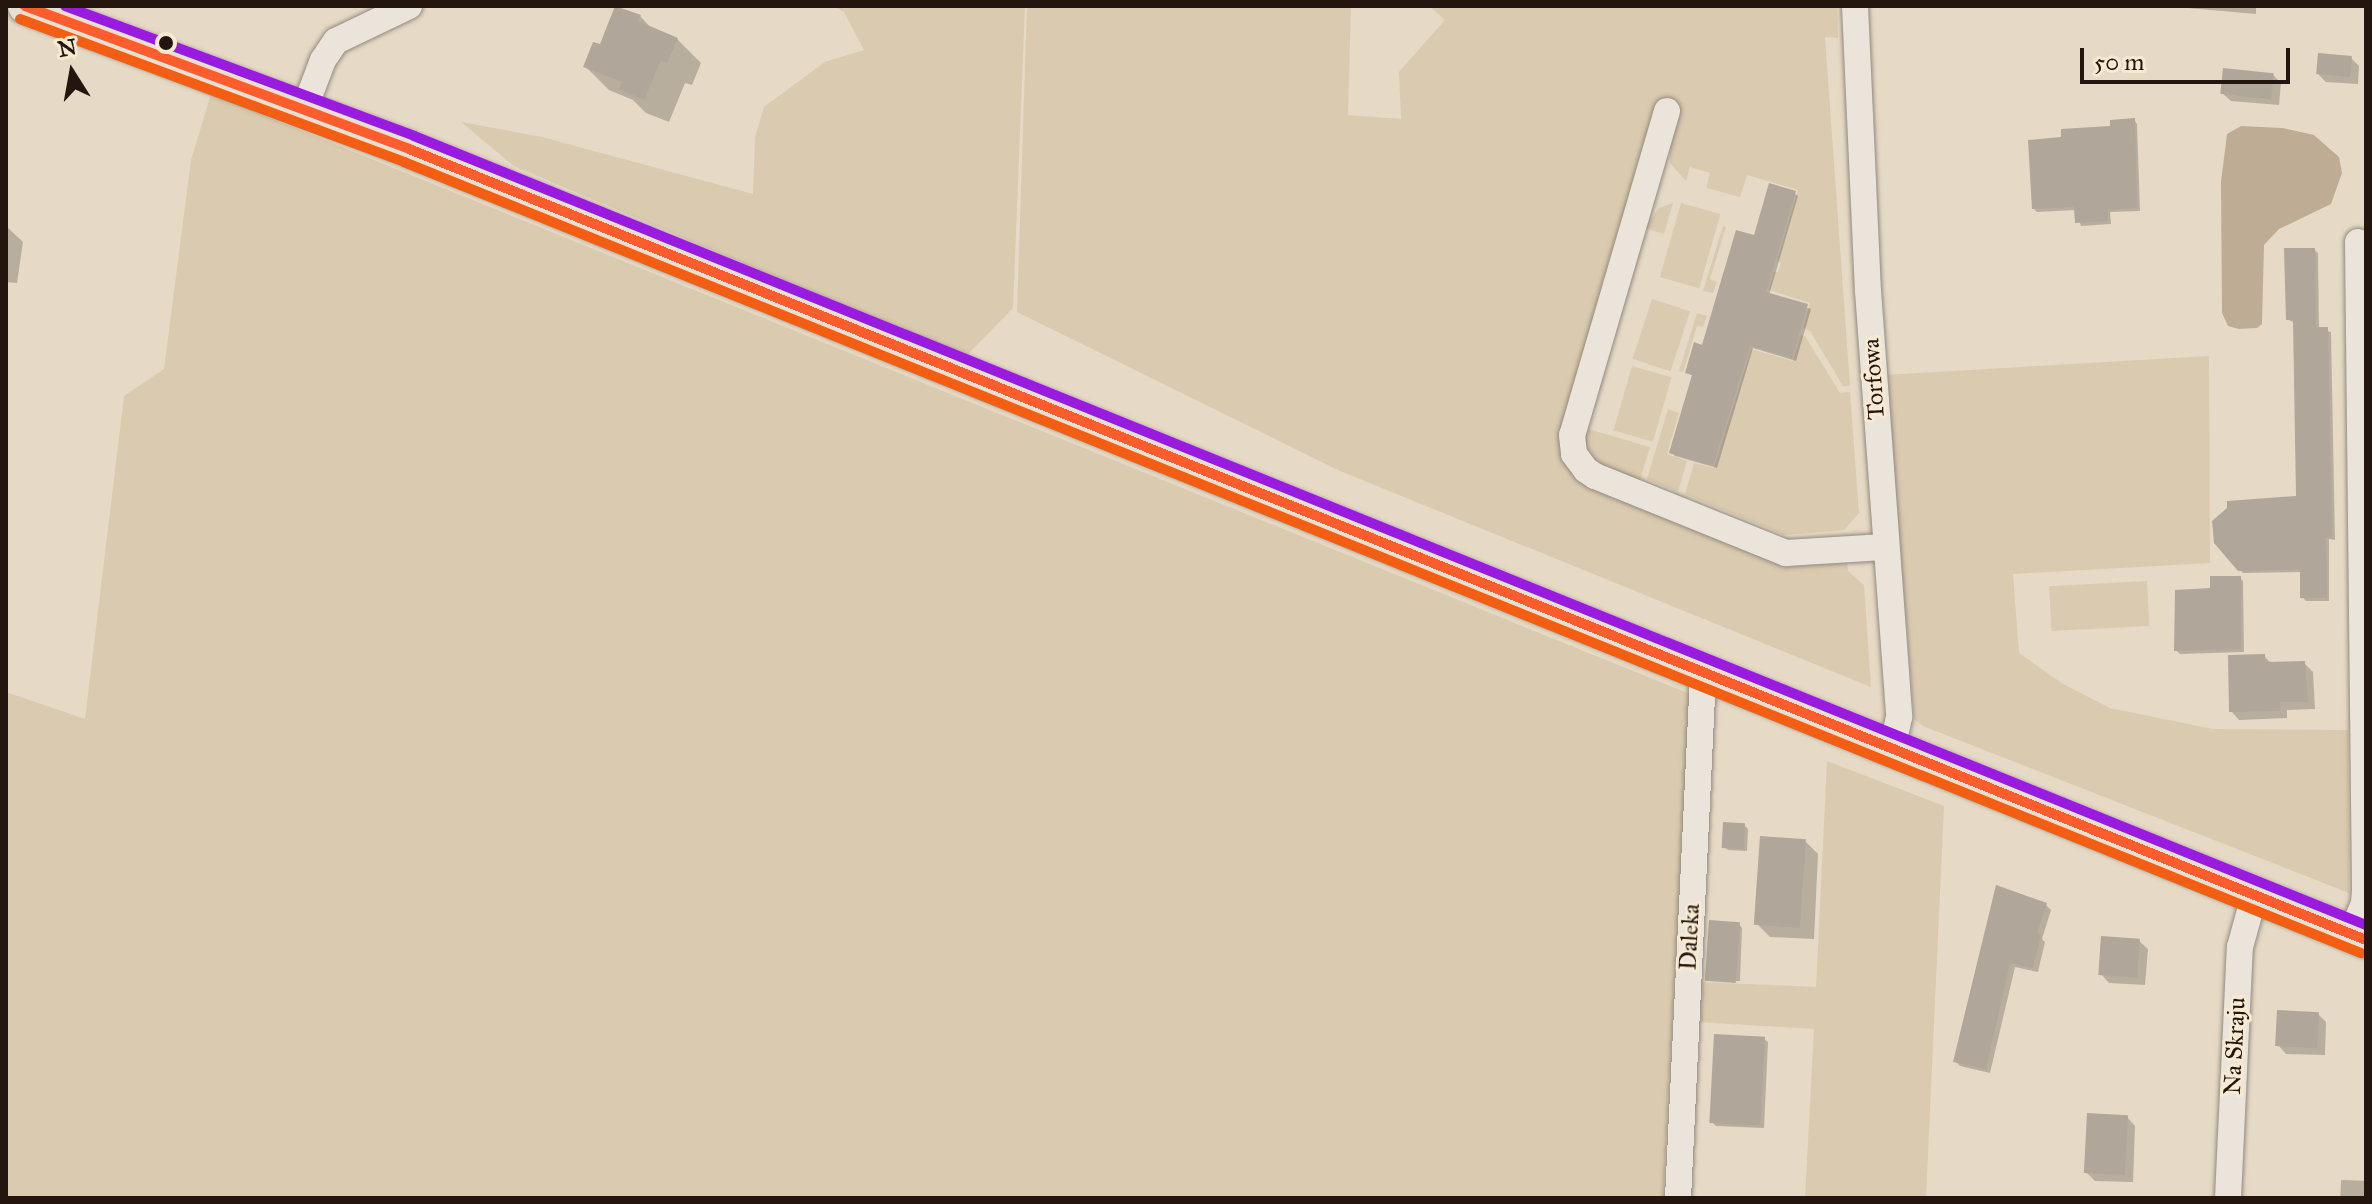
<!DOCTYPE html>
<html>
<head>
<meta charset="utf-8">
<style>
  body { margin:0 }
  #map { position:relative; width:2372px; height:1204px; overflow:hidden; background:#e6dac6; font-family:"IM FELL Great Primer",serif }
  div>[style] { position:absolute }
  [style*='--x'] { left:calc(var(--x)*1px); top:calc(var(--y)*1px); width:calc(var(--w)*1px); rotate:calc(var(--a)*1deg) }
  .green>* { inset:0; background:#dacaaf; transform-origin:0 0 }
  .water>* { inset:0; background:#bead94 }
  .shadow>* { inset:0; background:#0003; transform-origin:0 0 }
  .building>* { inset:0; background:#b0a699; transform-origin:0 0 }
  .roads { filter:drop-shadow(0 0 2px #928a7e) drop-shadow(0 0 2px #928a7e) }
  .minor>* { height:26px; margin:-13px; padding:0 13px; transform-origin:13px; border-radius:13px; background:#eae4da }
  .major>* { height:34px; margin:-17px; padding:0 17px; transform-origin:17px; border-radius:17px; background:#e6e0d4 }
  .bus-1>* { height:10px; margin:-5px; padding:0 5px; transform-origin:5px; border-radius:5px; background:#ff5d2d }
  .bus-2>* { height:10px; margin:-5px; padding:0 5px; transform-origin:5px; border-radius:5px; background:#f45e13 }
  .bus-3>* { height:10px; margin:-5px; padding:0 5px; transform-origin:5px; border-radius:5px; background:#991bdf }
  .dots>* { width:22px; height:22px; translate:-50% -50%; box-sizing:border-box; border:4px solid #f7ead2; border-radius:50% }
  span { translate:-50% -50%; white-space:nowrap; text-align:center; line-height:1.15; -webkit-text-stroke:6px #f7ead2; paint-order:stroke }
  .street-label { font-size:24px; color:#25150f }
  .frame { position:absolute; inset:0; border:8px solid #25150f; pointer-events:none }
  .north { position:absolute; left:32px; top:32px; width:80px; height:80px; -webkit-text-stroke:6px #f7ead2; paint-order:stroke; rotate:349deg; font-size:22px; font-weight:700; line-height:32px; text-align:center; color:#25150f }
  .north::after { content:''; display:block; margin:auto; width:28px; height:36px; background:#25150f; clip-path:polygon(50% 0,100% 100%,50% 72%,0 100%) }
  .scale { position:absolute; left:2080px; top:48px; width:210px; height:36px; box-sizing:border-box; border:4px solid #25150f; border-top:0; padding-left:10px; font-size:24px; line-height:28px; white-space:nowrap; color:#25150f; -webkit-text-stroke:6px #f7ead2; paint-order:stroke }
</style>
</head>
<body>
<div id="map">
  <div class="green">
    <i style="clip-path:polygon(834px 6px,1025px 6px,1013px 308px,965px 357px,514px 166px,461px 122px,542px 137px,753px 194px,755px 137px,764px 107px,825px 62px,864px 50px,844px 12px)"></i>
    <i style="clip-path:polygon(1027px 6px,1351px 6px,1348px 115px,1401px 119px,1399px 72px,1445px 20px,1429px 6px,1837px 6px,1838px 38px,1825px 37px,1850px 386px,1843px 386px,1810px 331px,1803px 328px,1810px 303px,1769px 290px,1774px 272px,1778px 272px,1781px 263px,1777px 261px,1798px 190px,1747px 175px,1740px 197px,1706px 188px,1710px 173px,1690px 167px,1686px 181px,1670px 163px,1670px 140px,1567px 465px,1847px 560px,1848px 571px,1864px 585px,1871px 687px,1340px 471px,1017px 312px)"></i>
    <i style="clip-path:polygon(211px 94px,1690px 694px,1663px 1198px,6px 1198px,6px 692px,85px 719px,124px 396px,164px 369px,191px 160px)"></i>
    <i style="clip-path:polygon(1673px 203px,1664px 234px,1644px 228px,1659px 208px)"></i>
    <i style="left:1681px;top:203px;width:41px;height:77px;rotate:16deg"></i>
    <i style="clip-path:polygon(1723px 226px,1726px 227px,1710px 279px,1717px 282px,1713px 293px,1703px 291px)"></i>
    <i style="left:1652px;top:299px;width:40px;height:63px;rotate:18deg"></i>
    <i style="clip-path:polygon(1697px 313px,1707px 316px,1703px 327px,1697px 326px,1683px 372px,1679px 371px)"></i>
    <i style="clip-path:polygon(1801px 335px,1805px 336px,1840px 393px,1850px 392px,1859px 513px,1844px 530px,1784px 535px,1685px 494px,1694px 463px,1714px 468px,1751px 349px,1793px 361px)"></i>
    <i style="clip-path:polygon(2209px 356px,2210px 563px,2013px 574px,2019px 653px,2063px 684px,2110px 708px,2213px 729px,2348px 730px,2349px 893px,1923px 726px,1914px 719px,1903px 582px,1897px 581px,1884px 375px)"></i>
    <i style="left:1632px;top:366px;width:41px;height:67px;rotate:16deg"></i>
    <i style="clip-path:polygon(1668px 409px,1679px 413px,1667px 454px,1687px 461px,1678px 492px,1647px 479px)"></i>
    <i style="clip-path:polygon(1585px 428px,1650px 447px,1639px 483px,1607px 470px,1586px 454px)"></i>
    <i style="left:2147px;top:581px;width:45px;height:98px;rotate:87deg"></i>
    <i style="clip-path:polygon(1827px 761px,1944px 806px,1926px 1198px,1805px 1198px,1814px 1029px,1696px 1022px,1700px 982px,1816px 987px)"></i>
  </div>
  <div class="water">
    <i style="clip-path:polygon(2241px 126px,2283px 128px,2314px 135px,2339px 157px,2342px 173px,2331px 204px,2279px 229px,2264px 245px,2262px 324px,2257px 328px,2239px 329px,2228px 326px,2222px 313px,2221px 182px,2227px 134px)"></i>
  </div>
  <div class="shadow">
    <i style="clip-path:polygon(2164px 6px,2256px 6px,2256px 14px)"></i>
    <i style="clip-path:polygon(640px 16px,653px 30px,677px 39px,701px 63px,692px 85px,685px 83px,669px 122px,646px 113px,633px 100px,609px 90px,585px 66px,601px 47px)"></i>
    <i style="clip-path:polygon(2351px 58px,2359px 66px,2358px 84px,2326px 82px,2318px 74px)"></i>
    <i style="clip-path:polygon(2273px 75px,2281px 83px,2279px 105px,2231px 101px,2222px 93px)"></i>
    <i style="clip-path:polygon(2134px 120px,2137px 124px,2140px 211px,2110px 212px,2111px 224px,2081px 226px,2076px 210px,2037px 212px,2034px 209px,2063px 139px)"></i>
    <i style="clip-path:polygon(1794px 193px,1798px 196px,1769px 295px,1811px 309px,1796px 361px,1753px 348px,1717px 468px,1675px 456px,1671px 452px,1694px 377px,1687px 372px,1704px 347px,1755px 238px)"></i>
    <i style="clip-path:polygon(6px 226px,23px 242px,17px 283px,6px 282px)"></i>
    <i style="clip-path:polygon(2314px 250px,2318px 253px,2319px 329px,2331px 332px,2335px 540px,2329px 539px,2329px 601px,2306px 601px,2302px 597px,2302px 572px,2243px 573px,2239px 569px,2298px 498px,2295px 323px,2287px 319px)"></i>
    <i style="clip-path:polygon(2240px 578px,2243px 581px,2244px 652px,2180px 654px,2176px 650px,2212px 590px)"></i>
    <i style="clip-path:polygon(2264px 656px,2272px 664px,2304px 663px,2313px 672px,2315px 709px,2287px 710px,2287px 718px,2239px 720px,2231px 711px)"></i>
    <i style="clip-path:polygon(1744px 825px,1748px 829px,1747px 851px,1728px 850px,1724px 847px)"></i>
    <i style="clip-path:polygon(1805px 841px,1818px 854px,1814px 939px,1770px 937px,1757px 924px)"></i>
    <i style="clip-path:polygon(1997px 888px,2046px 905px,2051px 910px,2042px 939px,2045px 942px,2038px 972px,2015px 967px,1990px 1073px,1960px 1066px,1955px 1061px)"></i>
    <i style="clip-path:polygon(1739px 924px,1742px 928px,1740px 981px,1709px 981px)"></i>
    <i style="clip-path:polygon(2139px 941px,2148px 949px,2145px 985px,2109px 983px,2101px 974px)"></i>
    <i style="clip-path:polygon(2318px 1014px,2326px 1022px,2325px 1055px,2286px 1054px,2278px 1045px)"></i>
    <i style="clip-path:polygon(1764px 1039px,1768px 1042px,1764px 1128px,1716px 1126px,1712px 1122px)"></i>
    <i style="clip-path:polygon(2127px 1117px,2135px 1126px,2133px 1182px,2095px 1181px,2086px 1172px)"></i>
    <i style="left:2341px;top:1180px;width:25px;height:18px;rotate:2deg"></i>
  </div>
  <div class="building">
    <i style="clip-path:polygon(615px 6px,641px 15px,638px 21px,678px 38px,667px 63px,661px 60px,644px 100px,619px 89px,622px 82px,583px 67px,593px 42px,600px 44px)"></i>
    <i style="left:2318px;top:53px;width:34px;height:21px;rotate:5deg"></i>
    <i style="left:2223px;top:68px;width:51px;height:26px;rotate:6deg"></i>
    <i style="clip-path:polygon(2135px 118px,2137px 208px,2108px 210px,2108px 221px,2075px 223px,2074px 207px,2032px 209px,2028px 140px,2061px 137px,2061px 129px,2110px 126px,2110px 120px)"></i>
    <i style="clip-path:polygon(1769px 183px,1796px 191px,1766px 292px,1808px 304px,1792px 358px,1750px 346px,1713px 466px,1669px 453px,1692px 375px,1685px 373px,1694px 342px,1702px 345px,1736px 230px,1754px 235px)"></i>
    <i style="clip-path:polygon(2284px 248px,2315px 248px,2316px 327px,2328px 327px,2332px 537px,2326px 537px,2327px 598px,2300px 598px,2300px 569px,2238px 571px,2214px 543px,2212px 521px,2227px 508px,2227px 501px,2296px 496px,2293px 320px,2286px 320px)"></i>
    <i style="clip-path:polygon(2210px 576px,2241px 576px,2241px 649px,2174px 651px,2175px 590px,2210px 588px)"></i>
    <i style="clip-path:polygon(2265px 654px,2265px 662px,2305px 661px,2308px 702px,2280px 702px,2280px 711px,2229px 712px,2228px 655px)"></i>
    <i style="left:1723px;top:822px;width:22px;height:26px;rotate:3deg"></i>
    <i style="left:1760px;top:836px;width:46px;height:89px;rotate:4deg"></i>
    <i style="clip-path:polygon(1996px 885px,2047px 903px,2037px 933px,2041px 935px,2033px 968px,2010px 963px,1986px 1069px,1953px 1062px)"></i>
    <i style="left:1709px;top:920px;width:31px;height:61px;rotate:4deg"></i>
    <i style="left:2101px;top:936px;width:39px;height:39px;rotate:4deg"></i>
    <i style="left:2277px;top:1010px;width:42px;height:36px;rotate:3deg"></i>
    <i style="left:1714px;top:1034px;width:51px;height:89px;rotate:3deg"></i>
    <i style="left:2087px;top:1113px;width:41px;height:60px;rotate:3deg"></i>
  </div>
  <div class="roads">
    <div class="minor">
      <i style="--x:1855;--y:6;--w:285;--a:87.4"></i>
      <i style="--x:1868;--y:291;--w:427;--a:85.8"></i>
      <i style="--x:1899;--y:717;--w:35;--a:102"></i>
      <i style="--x:304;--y:110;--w:53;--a:-69.2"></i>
      <i style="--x:323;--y:60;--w:23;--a:-56"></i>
      <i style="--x:336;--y:41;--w:81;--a:-25.6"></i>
      <i style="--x:1667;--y:111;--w:338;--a:106.3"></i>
      <i style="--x:1572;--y:435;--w:19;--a:84"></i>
      <i style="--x:1574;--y:454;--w:20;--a:53"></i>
      <i style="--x:1586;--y:470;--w:11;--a:34"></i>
      <i style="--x:1595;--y:476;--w:206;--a:22"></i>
      <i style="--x:1786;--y:553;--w:98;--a:-3.5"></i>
      <i style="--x:2351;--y:934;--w:33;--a:-67"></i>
      <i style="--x:2364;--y:904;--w:15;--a:-86"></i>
      <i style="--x:2365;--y:889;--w:647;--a:-90.62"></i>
      <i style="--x:1678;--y:1198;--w:524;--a:-87.26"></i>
      <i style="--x:2228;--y:1198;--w:251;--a:-87.3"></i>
      <i style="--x:2240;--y:947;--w:53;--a:-74.6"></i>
    </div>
    <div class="major">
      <i style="--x:25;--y:6;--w:410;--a:20.4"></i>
      <i style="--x:409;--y:149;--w:2111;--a:22.01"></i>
    </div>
  </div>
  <div class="bus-1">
    <i style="--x:25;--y:6;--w:410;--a:20.4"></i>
    <i style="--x:409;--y:149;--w:2111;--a:22.01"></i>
  </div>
  <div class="bus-2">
    <i style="--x:20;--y:19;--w:410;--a:20.4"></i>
    <i style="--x:404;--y:162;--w:2111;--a:22.01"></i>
  </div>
  <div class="bus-3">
    <i style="--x:65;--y:6;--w:372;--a:20.4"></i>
    <i style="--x:414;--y:136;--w:2105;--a:22.01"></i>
  </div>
  <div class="dots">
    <i style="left:166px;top:43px;background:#25150f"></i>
  </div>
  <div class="street-label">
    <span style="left:1874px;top:379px;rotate:-94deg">Torfowa</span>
    <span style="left:1690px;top:937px;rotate:-87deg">Daleka</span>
    <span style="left:2235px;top:1046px;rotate:-87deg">Na Skraju</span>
  </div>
  <div class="frame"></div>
  <div class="north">N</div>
  <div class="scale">50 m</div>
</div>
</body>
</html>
